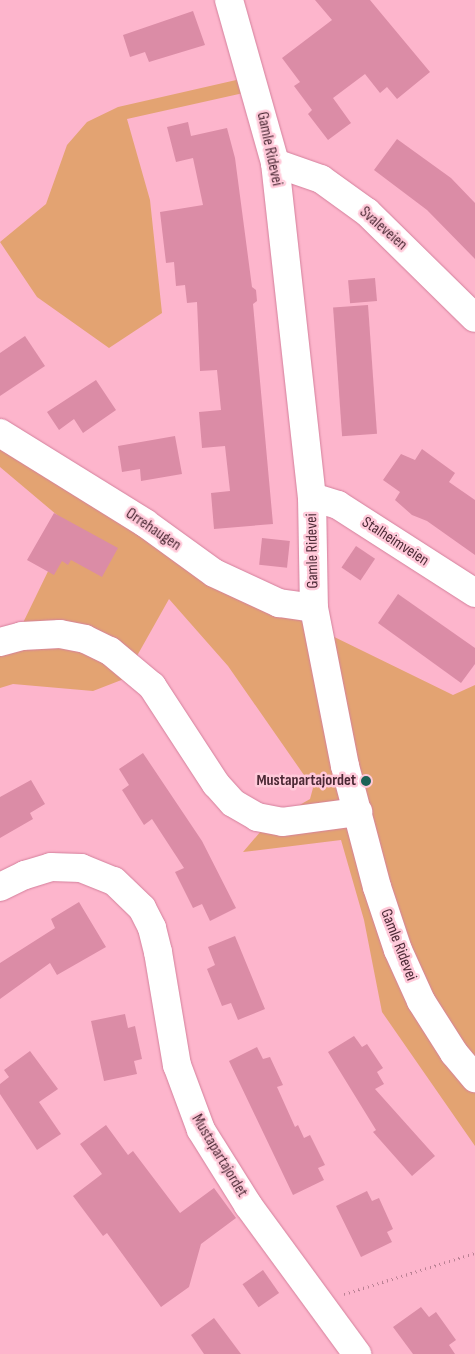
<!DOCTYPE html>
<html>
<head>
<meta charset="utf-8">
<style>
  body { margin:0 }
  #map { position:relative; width:475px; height:1354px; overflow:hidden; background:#fdb5cc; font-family:"Sofia Sans Condensed",sans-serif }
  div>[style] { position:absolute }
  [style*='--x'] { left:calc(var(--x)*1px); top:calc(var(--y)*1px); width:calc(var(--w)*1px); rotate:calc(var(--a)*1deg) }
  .green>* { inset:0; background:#e3a372 }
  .building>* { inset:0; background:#db8ca6; transform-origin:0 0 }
  .path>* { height:3px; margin-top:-1.5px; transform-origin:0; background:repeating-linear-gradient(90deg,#bb8194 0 1px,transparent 0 5px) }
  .roads { filter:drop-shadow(0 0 1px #d4809c) drop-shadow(0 0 1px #d4809c) }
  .minor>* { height:28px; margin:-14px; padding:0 14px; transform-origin:14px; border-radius:14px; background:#fff }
  .dots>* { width:14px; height:14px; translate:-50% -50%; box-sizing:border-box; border:2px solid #ffc9d9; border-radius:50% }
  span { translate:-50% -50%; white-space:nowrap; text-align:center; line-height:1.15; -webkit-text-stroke:5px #ffc9d9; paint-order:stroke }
  .street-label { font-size:16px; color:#4c2935 }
  .poi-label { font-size:16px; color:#4c2935; font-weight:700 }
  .right { translate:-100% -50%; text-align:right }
</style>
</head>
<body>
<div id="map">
  <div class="green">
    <i style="clip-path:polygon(245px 78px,248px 92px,127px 119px,150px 200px,162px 313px,109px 348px,37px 297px,0 242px,46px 204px,67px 145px,87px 122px,118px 107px)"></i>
    <i style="clip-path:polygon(0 430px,238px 590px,453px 695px,475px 685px,475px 1146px,382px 1012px,364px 920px,341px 840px,243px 852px,267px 824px,310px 799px,313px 788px,228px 666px,169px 599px,124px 679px,93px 691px,13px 684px,0 688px,0 639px,20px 629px,70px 526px,0 467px)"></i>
  </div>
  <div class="building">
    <i style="clip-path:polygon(315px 0,370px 0,430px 72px,397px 99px,387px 87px,380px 93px,365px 74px,333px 98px,351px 123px,328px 140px,308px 114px,312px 110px,294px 86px,300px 82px,282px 58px,332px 20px)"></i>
    <i style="clip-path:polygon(193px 11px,205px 45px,149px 62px,145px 52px,130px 57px,123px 35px)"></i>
    <i style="clip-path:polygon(188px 122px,191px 136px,227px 128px,235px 158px,252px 287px,256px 290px,257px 301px,253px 304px,273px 524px,214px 529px,211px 493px,230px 491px,225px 446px,202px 448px,199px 412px,221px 410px,217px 370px,200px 371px,197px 302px,187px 303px,185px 285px,176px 286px,174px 262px,166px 263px,160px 212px,203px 205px,193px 158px,176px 162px,167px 127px)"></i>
    <i style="clip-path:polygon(397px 139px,451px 178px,475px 203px,475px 259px,427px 210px,374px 170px)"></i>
    <i style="left:375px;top:278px;width:23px;height:27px;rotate:85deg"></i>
    <i style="left:368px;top:305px;width:129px;height:35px;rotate:86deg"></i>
    <i style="clip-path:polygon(25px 336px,45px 366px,0 396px,0 353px)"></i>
    <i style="clip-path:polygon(96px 380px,116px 410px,83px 433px,74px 419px,59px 430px,47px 412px)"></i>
    <i style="clip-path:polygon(175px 436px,182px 474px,141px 481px,140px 469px,122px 472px,118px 446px)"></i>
    <i style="clip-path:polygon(422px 449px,455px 473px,449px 482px,475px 500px,475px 555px,427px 521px,412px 515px,395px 500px,400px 492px,383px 480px,401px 454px,415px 460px)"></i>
    <i style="clip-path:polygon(54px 513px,118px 548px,102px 577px,71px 560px,68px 565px,62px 561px,54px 575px,27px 560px)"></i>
    <i style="left:262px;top:538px;width:28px;height:27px;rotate:6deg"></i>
    <i style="left:356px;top:546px;width:23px;height:26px;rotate:34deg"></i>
    <i style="clip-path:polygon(398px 594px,475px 648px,475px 664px,461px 683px,378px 623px)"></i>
    <i style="clip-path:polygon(143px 753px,202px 841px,236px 908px,210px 921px,202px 904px,193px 908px,175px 872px,184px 868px,152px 819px,144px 825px,122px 790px,129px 785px,119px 769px)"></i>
    <i style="clip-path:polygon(31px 780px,45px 804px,30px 813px,33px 819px,0 838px,0 797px)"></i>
    <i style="clip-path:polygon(79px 902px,106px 947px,57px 975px,50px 963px,0 999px,0 963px,55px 928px,51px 919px)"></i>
    <i style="clip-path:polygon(235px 936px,265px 1009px,238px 1020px,231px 1003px,222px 1006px,207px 969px,215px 965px,208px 947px)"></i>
    <i style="clip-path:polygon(125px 1014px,128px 1028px,135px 1026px,142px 1059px,134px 1061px,137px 1074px,104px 1081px,91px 1021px)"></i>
    <i style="clip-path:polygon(354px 1036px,362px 1047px,367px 1044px,383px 1068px,377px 1072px,384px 1084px,375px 1089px,435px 1156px,412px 1176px,373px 1132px,376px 1130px,328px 1052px)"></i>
    <i style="clip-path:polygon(257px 1047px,263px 1059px,270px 1057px,283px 1085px,277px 1087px,295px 1127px,298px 1125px,304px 1138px,310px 1135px,325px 1165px,318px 1168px,324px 1180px,293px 1195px,229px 1061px)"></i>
    <i style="clip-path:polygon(30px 1051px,58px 1089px,39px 1102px,61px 1134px,37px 1150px,0 1094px,0 1084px,9px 1077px,4px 1070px)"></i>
    <i style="clip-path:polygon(106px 1125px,128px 1155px,133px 1151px,180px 1213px,214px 1188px,236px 1218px,201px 1244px,189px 1287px,161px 1307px,107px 1233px,103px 1236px,73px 1196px,102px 1174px,80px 1144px)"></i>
    <i style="clip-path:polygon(367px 1191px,372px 1201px,379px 1198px,393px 1229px,387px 1232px,392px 1242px,361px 1257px,336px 1206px)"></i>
    <i style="left:263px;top:1270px;width:28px;height:25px;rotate:55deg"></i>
    <i style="clip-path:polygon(421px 1307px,429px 1317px,436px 1312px,456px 1340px,449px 1345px,455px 1354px,413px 1354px,393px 1327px)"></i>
    <i style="clip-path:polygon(214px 1318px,241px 1354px,204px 1354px,191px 1335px)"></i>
  </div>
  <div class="path">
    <i style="--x:344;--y:1294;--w:137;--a:-17.4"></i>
  </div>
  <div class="roads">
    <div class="minor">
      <i style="--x:229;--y:0;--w:169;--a:74.2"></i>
      <i style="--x:275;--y:163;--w:336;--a:83.7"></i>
      <i style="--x:312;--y:497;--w:111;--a:89"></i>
      <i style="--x:314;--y:608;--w:161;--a:78.9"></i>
      <i style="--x:345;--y:766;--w:125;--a:75.2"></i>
      <i style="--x:377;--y:887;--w:66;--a:71.6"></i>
      <i style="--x:398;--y:950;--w:56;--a:65.7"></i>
      <i style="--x:421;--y:1001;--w:62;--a:57.6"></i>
      <i style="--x:454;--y:1053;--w:33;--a:50"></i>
      <i style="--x:275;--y:163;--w:49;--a:19.2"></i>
      <i style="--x:321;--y:179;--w:57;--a:35.7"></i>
      <i style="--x:367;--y:212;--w:151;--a:44.5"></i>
      <i style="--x:0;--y:433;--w:171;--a:31.8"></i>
      <i style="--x:145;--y:523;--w:85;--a:35.9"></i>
      <i style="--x:214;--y:573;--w:72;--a:24.8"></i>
      <i style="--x:279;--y:603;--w:35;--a:8"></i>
      <i style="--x:312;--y:497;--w:27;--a:17"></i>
      <i style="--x:338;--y:505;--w:163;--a:32.7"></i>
      <i style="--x:0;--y:642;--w:23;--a:-15"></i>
      <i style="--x:22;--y:636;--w:38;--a:-3"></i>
      <i style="--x:60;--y:634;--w:25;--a:11"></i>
      <i style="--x:85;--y:639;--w:28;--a:26"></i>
      <i style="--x:110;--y:651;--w:55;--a:39.8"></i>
      <i style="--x:152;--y:686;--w:117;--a:56.9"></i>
      <i style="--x:216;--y:784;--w:25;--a:48"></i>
      <i style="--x:233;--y:803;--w:28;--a:30"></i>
      <i style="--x:257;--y:817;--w:25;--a:11"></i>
      <i style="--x:282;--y:822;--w:77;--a:-7.5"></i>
      <i style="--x:0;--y:887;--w:28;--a:-26"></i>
      <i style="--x:25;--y:875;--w:27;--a:-17"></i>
      <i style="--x:51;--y:867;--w:30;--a:2"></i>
      <i style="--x:81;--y:868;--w:35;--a:22"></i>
      <i style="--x:114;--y:881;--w:39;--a:44"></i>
      <i style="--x:142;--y:908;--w:22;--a:63"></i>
      <i style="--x:152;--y:928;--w:25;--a:76"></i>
      <i style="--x:158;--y:952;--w:115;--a:80.5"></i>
      <i style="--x:177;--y:1065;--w:69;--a:69.7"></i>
      <i style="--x:201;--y:1130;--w:89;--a:57.9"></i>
      <i style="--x:248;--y:1205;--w:185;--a:53.8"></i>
    </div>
  </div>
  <div class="dots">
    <i style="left:366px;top:781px;background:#1d6357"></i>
  </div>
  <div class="street-label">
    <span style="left:269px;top:149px;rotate:78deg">Gamle Ridevei</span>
    <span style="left:383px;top:229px;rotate:41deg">Svaleveien</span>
    <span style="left:153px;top:530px;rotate:34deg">Orrehaugen</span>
    <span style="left:395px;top:542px;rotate:33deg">Stalheimveien</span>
    <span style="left:313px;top:551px;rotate:-91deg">Gamle Ridevei</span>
    <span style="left:398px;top:945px;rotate:69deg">Gamle Ridevei</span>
    <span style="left:219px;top:1156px;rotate:59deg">Mustapartajordet</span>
  </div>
  <div class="poi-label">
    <span class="right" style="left:356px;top:781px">Mustapartajordet</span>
  </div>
</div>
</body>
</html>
